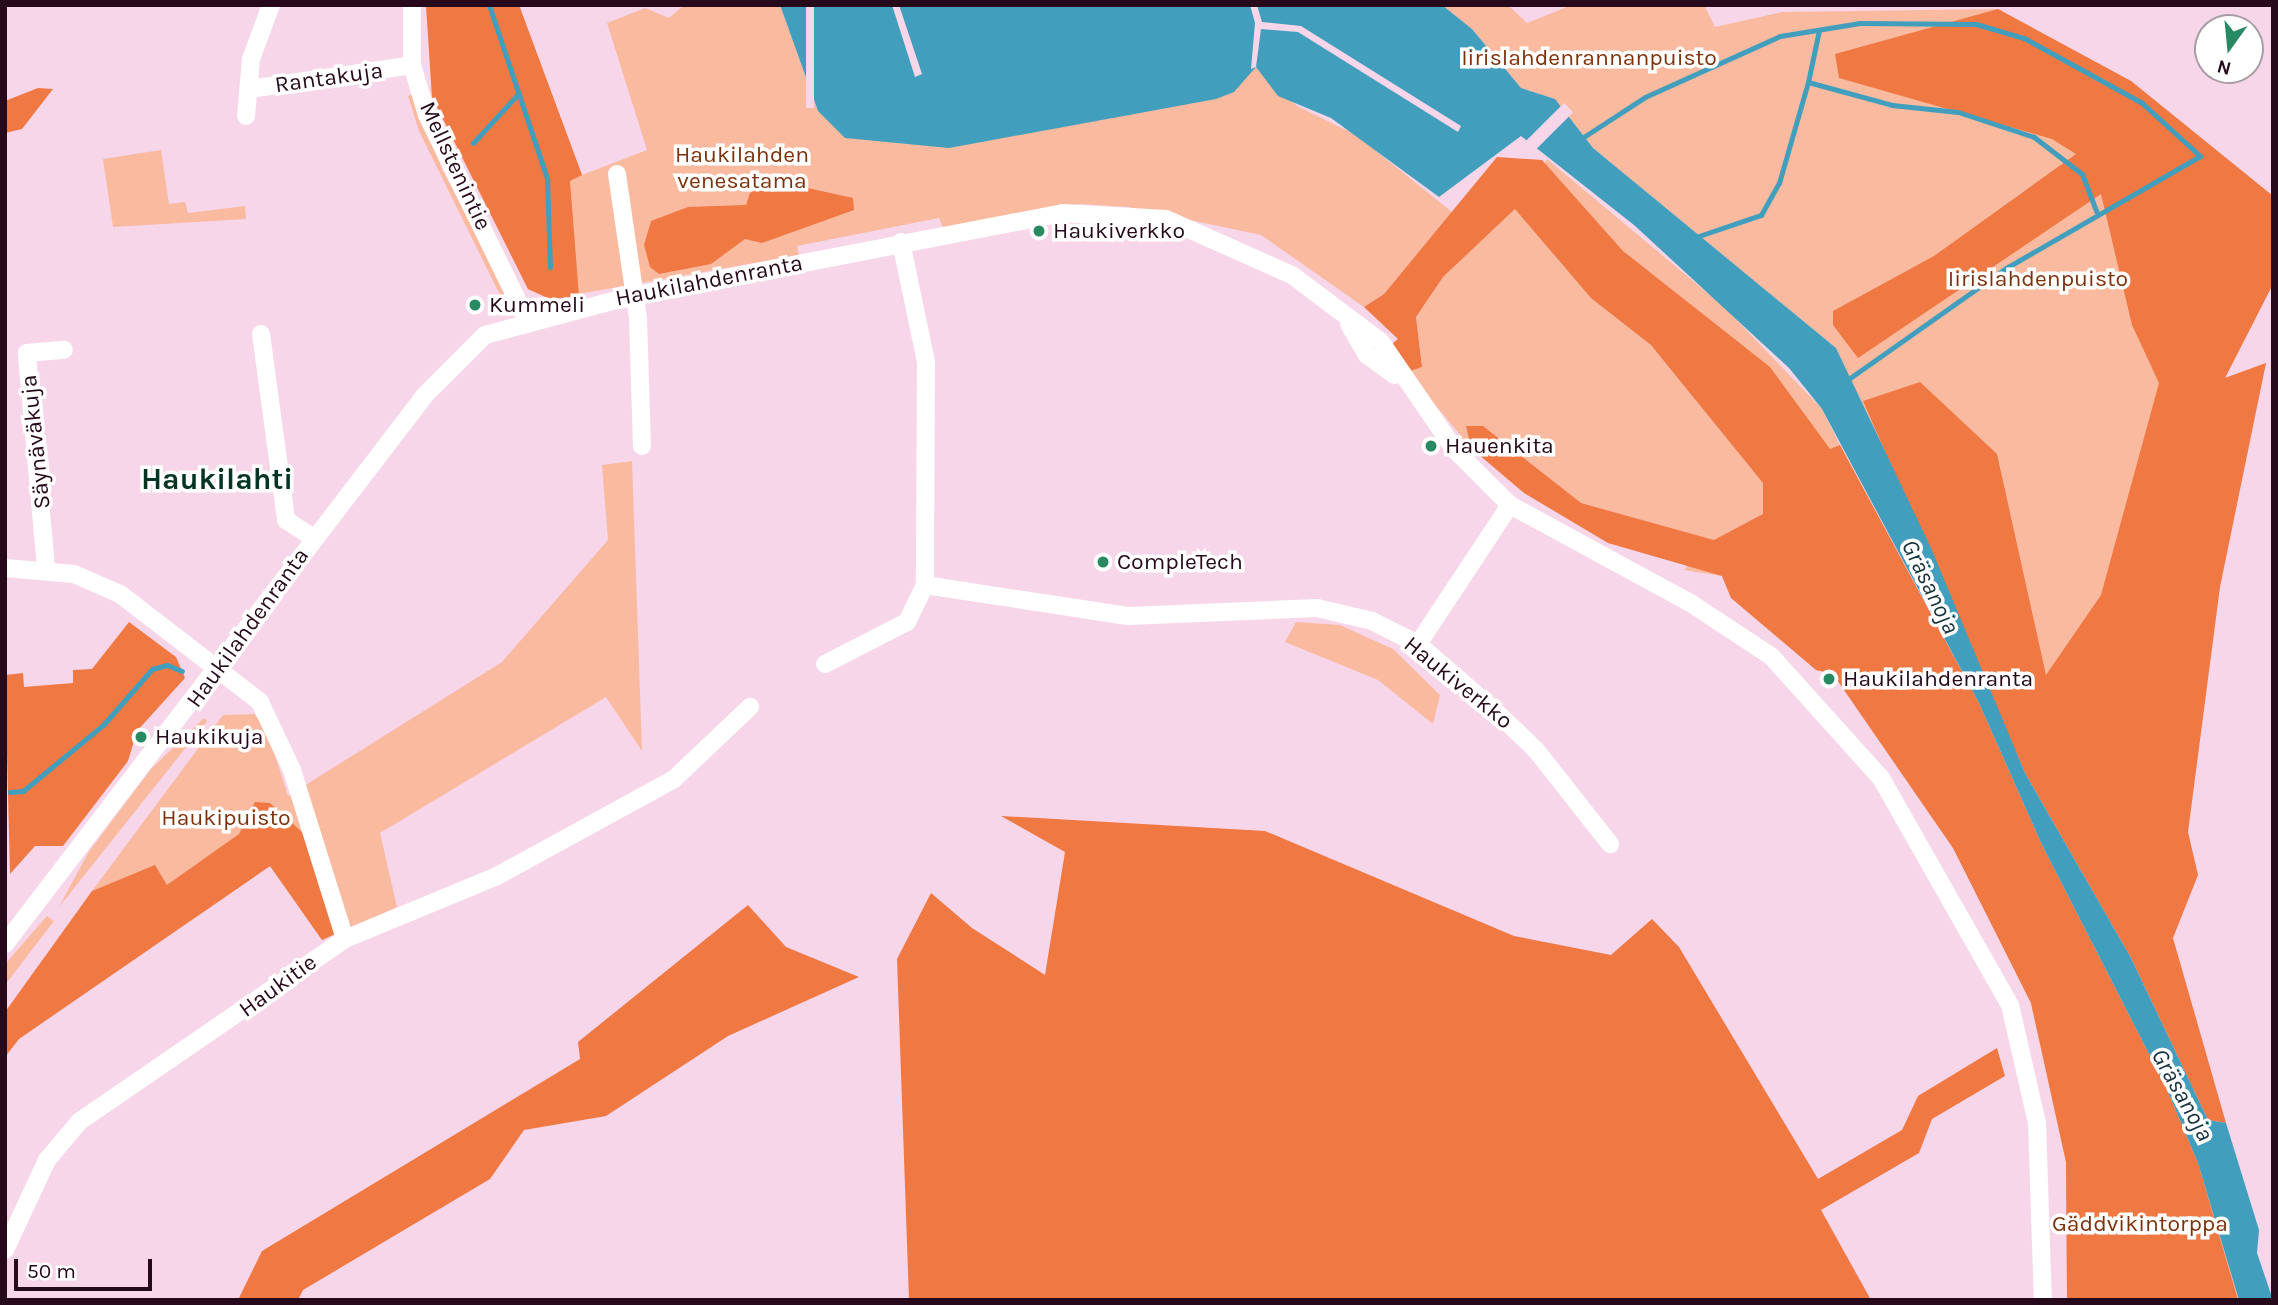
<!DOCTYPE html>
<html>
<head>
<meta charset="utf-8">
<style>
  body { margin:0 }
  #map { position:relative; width:2278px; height:1305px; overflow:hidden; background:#f7d6e9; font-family:Karla,sans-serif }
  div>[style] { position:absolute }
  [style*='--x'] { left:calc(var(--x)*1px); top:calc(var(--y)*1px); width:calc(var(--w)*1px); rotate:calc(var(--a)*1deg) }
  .green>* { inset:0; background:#f9baa0 }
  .forest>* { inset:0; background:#f07843 }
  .water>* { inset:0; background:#419fbd }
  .pier>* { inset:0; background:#f7d6e9; transform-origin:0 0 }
  .stream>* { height:5px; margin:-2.5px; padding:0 2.5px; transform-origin:2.5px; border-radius:2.5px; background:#419fbd }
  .minor>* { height:18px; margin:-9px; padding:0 9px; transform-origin:9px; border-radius:9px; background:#fff }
  .dots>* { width:19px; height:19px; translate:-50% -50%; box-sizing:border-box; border:4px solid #fff; border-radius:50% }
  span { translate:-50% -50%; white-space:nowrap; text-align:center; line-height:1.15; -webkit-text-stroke:7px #fff; paint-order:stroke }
  .park-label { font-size:23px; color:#7e320b }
  .street-label { font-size:23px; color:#260a1c }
  .poi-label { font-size:23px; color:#260a1c }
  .left { translate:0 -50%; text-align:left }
  .water-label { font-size:24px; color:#16323c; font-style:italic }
  .district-label { font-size:30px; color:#043523; font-weight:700 }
  .frame { position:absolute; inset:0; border:7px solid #260a1c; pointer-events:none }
  .north { position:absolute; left:2194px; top:14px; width:70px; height:70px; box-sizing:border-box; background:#fff; border:2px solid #a89da4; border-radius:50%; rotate:195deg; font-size:19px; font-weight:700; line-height:28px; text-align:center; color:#260a1c }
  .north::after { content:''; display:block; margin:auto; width:24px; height:32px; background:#278a63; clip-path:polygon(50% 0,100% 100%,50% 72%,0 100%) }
  .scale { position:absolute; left:14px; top:1259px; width:138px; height:32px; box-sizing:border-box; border:4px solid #260a1c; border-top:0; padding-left:9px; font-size:21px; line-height:24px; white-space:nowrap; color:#260a1c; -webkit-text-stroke:5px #fff; paint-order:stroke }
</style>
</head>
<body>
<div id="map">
  <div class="green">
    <i style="clip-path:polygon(426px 5px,519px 5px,582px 175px,647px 150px,607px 23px,645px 8px,669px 18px,684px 5px,780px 5px,818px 111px,1243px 80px,1256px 67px,1297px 106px,1356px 135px,1452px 212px,1384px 294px,1364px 307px,1261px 235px,1128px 207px,1079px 204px,943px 228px,939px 218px,797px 246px,799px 255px,550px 299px,528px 289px,432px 97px)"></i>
    <i style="clip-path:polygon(1442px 5px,1508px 5px,1527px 23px,1572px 5px,1704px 5px,1715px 27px,1782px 12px,1998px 9px,2131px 81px,2273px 196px,2273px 284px,2225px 378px,2266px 363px,2247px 449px,2106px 861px,1875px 442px,1836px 348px,1593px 148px,1555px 99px,1521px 88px,1472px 29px)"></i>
    <i style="clip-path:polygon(413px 94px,443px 171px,505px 290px,504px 303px,419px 131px,408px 96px)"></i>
    <i style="clip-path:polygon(161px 150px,169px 204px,185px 202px,188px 213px,245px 206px,246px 219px,113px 227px,103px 159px)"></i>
    <i style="clip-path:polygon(1547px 159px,1723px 306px,1822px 409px,2198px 1163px,2239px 1300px,2067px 1300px,2066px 1162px,2031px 1003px,1953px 848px,1833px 674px,1816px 670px,1841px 586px,1731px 598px,1722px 576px,1684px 570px,1713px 540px,1581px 503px,1466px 426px,1471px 448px,1408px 372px,1422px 367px,1416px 317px,1443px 277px,1515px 209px)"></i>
    <i style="clip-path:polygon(632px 461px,642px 751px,606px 697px,380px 833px,397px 907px,322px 940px,270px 866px,189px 922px,155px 866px,92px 891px,223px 715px,254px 714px,266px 727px,288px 796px,502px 662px,608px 540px,602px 465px)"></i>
    <i style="clip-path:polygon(1296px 622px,1340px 625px,1393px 649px,1440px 695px,1433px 724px,1378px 680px,1285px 642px)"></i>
    <i style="clip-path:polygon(204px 718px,207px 721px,59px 907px,88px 853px,151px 769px)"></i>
    <i style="clip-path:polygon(47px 916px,54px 921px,5px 985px,5px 964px)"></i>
  </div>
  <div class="forest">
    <i style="clip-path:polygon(426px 5px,519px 5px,582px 175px,570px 181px,579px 296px,550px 299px,528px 289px,432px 97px)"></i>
    <i style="clip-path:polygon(1998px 9px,2131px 81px,2273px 196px,2273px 284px,2225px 378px,2266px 363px,2220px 587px,2188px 832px,2198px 875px,2173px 938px,2226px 1123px,2208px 1120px,2131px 958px,2025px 773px,1863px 401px,1920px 382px,1997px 454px,2046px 675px,2101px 595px,2159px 383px,2132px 325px,2101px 194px,1858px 358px,1833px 325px,1833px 311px,1934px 256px,2076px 154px,2052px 139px,1839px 78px,1835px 54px)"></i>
    <i style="clip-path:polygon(38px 88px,53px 89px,22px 129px,5px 133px,5px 101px)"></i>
    <i style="clip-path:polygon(1497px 157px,1542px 160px,1623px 251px,1770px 367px,1830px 449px,1840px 445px,1979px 703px,2042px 845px,2166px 1087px,2198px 1163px,2238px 1300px,2067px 1300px,2066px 1162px,2031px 1003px,1953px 848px,1833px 674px,1816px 670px,1731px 598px,1722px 576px,1608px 543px,1524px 493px,1471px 448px,1466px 426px,1483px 426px,1581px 503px,1714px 540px,1763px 514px,1763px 483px,1651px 345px,1591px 298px,1515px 209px,1443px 277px,1416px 317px,1422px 367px,1408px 372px,1392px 344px,1398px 339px,1364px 307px,1384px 294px)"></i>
    <i style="clip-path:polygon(771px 180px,853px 198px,854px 210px,762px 243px,745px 239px,711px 264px,659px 274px,650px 267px,644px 245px,651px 221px,688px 207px,746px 205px,750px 193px)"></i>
    <i style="clip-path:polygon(129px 622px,176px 657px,185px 678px,137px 731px,128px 761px,63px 846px,35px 846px,10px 874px,5px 675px,23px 673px,24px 687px,73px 683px,73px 670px,92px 669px)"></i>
    <i style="clip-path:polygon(255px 802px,270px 803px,303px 833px,335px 934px,322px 940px,270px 866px,19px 1039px,5px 1057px,5px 1012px,92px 891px,155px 865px,167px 885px,239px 834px)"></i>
    <i style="clip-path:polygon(1001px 816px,1265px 831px,1514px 936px,1611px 955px,1652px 919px,1679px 947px,1818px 1179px,1902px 1130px,1918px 1096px,1997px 1048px,2005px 1076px,1932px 1119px,1919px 1153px,1821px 1210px,1871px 1300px,909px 1300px,897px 959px,931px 893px,972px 928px,1045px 975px,1065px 852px)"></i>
    <i style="clip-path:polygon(748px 905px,786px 947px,859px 977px,728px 1036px,606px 1116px,524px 1130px,490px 1179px,303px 1290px,298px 1300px,238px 1300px,262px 1251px,580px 1059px,578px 1042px)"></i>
  </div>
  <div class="water">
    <i style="clip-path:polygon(780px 5px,1442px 5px,1472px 29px,1521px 88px,1555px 99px,1593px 148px,1836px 348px,1931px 548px,2025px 773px,2131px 958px,2208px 1120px,2226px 1123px,2259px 1230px,2257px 1253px,2273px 1300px,2239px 1300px,2198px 1163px,2166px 1087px,2042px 845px,1979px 703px,1822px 409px,1789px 368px,1634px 225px,1521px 136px,1439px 197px,1331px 118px,1278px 96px,1256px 67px,1234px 92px,1216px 99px,949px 148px,845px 138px,818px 111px)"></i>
  </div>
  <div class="pier">
    <i style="left:806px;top:5px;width:8px;height:103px"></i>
    <i style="clip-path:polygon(892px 5px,899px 5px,922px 74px,915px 77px)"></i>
    <i style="clip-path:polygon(1250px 5px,1257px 5px,1262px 22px,1301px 26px,1461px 126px,1458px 132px,1298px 32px,1261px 29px,1256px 67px,1251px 69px,1255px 23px)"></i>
    <i style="left:1564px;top:103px;width:13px;height:56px;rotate:45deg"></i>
  </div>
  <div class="stream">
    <i style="--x:489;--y:5;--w:182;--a:71.5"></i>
    <i style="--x:547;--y:178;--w:89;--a:88.1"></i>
    <i style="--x:1819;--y:30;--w:53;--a:101.9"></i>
    <i style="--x:1808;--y:82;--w:87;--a:15.3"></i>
    <i style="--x:1892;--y:105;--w:66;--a:6.1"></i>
    <i style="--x:1958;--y:112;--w:80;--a:18.2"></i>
    <i style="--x:2034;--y:137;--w:61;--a:37.6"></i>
    <i style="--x:2082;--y:174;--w:40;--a:69"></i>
    <i style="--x:1582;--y:138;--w:75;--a:-33.1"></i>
    <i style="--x:1645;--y:97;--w:148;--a:-24.3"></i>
    <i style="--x:1780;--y:36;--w:81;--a:-9.2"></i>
    <i style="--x:1860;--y:23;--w:116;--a:0.5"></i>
    <i style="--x:1976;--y:24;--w:50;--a:16.3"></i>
    <i style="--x:2024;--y:38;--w:135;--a:28.8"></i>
    <i style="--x:2142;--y:103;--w:79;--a:42.4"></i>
    <i style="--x:2200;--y:156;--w:224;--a:150"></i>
    <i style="--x:2006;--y:268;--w:194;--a:144.8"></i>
    <i style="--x:473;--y:143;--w:65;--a:-47.5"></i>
    <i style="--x:1690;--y:239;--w:75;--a:-18.7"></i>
    <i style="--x:1761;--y:215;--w:37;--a:-61"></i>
    <i style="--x:1779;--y:183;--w:105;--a:-74"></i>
    <i style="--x:10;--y:792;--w:13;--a:-4"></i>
    <i style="--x:23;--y:791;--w:105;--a:-39.6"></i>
    <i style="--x:104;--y:724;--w:73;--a:-48.9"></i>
    <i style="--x:152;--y:669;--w:16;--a:-15"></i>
    <i style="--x:167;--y:665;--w:16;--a:22"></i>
  </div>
  <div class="minor">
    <i style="--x:412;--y:5;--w:60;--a:90"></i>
    <i style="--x:412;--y:65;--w:52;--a:73.3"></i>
    <i style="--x:427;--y:115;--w:228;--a:64"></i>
    <i style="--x:250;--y:89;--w:164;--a:-8.4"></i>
    <i style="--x:246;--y:116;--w:57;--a:-85"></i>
    <i style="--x:251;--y:59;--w:58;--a:-69.7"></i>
    <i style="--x:617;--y:174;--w:146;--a:81.7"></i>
    <i style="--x:638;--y:318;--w:128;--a:88.2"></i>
    <i style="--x:901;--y:242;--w:123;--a:78.2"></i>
    <i style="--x:926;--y:362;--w:223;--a:90.3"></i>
    <i style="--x:925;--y:585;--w:205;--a:8.7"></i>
    <i style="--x:1128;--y:616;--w:189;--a:-2.4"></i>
    <i style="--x:1317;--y:608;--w:57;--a:13.3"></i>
    <i style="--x:1372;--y:621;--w:51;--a:26.6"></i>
    <i style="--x:1418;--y:644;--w:99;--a:40.9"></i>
    <i style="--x:1493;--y:709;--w:59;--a:43.6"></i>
    <i style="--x:1536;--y:750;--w:120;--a:51.8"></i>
    <i style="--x:1349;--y:324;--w:36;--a:60"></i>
    <i style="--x:1367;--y:355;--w:34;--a:36"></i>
    <i style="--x:261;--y:334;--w:188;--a:82.3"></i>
    <i style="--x:286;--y:520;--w:33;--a:33"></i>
    <i style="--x:5;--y:568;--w:69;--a:5"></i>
    <i style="--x:74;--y:574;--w:50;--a:23.5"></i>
    <i style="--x:120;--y:594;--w:177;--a:37.6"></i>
    <i style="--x:260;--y:702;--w:75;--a:64.8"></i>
    <i style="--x:292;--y:770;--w:177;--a:72.6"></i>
    <i style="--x:345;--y:939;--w:323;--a:145.5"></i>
    <i style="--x:79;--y:1122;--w:50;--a:130.1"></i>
    <i style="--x:47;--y:1160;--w:99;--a:115"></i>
    <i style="--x:46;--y:568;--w:216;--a:-95.1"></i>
    <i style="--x:27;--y:353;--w:37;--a:-5"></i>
    <i style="--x:1418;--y:644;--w:167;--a:-56.5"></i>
    <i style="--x:825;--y:664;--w:92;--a:-27.1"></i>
    <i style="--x:907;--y:622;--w:41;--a:-64.1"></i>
    <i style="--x:345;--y:939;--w:165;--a:-22.5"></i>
    <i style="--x:497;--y:876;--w:202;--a:-28.7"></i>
    <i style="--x:674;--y:779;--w:105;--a:-43.5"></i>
    <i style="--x:5;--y:944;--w:691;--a:-52.58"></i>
    <i style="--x:425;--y:395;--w:85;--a:-45"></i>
    <i style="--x:485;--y:335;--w:152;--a:-14.9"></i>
    <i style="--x:632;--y:296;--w:439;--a:-10.9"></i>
    <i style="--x:1063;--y:213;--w:103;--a:3.3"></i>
    <i style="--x:1166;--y:219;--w:138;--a:24"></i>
    <i style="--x:1292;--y:275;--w:111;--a:37"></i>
    <i style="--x:1381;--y:342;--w:131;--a:55.6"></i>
    <i style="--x:1455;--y:450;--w:78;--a:45"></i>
    <i style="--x:1510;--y:505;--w:204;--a:28.5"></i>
    <i style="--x:1689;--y:602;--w:98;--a:33.4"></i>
    <i style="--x:1771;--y:656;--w:164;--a:48"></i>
    <i style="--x:1881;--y:778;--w:261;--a:60.4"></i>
    <i style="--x:2010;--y:1005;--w:121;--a:77.1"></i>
    <i style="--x:2037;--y:1123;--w:177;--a:88.1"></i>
  </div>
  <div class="dots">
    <i style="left:1039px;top:231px;background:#278a63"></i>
    <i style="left:475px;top:305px;background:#278a63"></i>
    <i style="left:1431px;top:446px;background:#278a63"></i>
    <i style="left:1103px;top:562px;background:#278a63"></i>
    <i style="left:1829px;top:679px;background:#278a63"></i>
    <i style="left:141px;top:737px;background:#278a63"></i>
  </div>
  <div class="park-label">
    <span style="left:1589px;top:58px">Iirislahdenrannanpuisto</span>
    <span style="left:742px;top:168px">Haukilahden<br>venesatama</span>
    <span style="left:2038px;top:279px">Iirislahdenpuisto</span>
    <span style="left:226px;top:818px">Haukipuisto</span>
    <span style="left:2140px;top:1224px">Gäddvikintorppa</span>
  </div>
  <div class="street-label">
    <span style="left:329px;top:78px;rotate:-8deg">Rantakuja</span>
    <span style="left:455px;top:166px;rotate:65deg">Mellstenintie</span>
    <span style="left:709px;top:281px;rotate:-11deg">Haukilahdenranta</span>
    <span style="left:36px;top:442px;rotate:-96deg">Säynäväkuja</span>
    <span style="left:248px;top:628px;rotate:-54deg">Haukilahdenranta</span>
    <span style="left:1458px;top:683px;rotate:39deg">Haukiverkko</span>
    <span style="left:278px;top:986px;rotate:-36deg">Haukitie</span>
  </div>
  <div class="poi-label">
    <span class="left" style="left:1053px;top:231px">Haukiverkko</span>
    <span class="left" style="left:489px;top:305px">Kummeli</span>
    <span class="left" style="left:1445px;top:446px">Hauenkita</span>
    <span class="left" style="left:1117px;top:562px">CompleTech</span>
    <span class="left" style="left:1843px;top:679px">Haukilahdenranta</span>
    <span class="left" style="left:155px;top:737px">Haukikuja</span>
  </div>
  <div class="water-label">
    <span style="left:1930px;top:587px;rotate:64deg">Gräsanoja</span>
    <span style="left:2182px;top:1095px;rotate:61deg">Gräsanoja</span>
  </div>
  <div class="district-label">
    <span style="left:217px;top:479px">Haukilahti</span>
  </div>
  <div class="frame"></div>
  <div class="north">N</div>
  <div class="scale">50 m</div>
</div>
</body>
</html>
